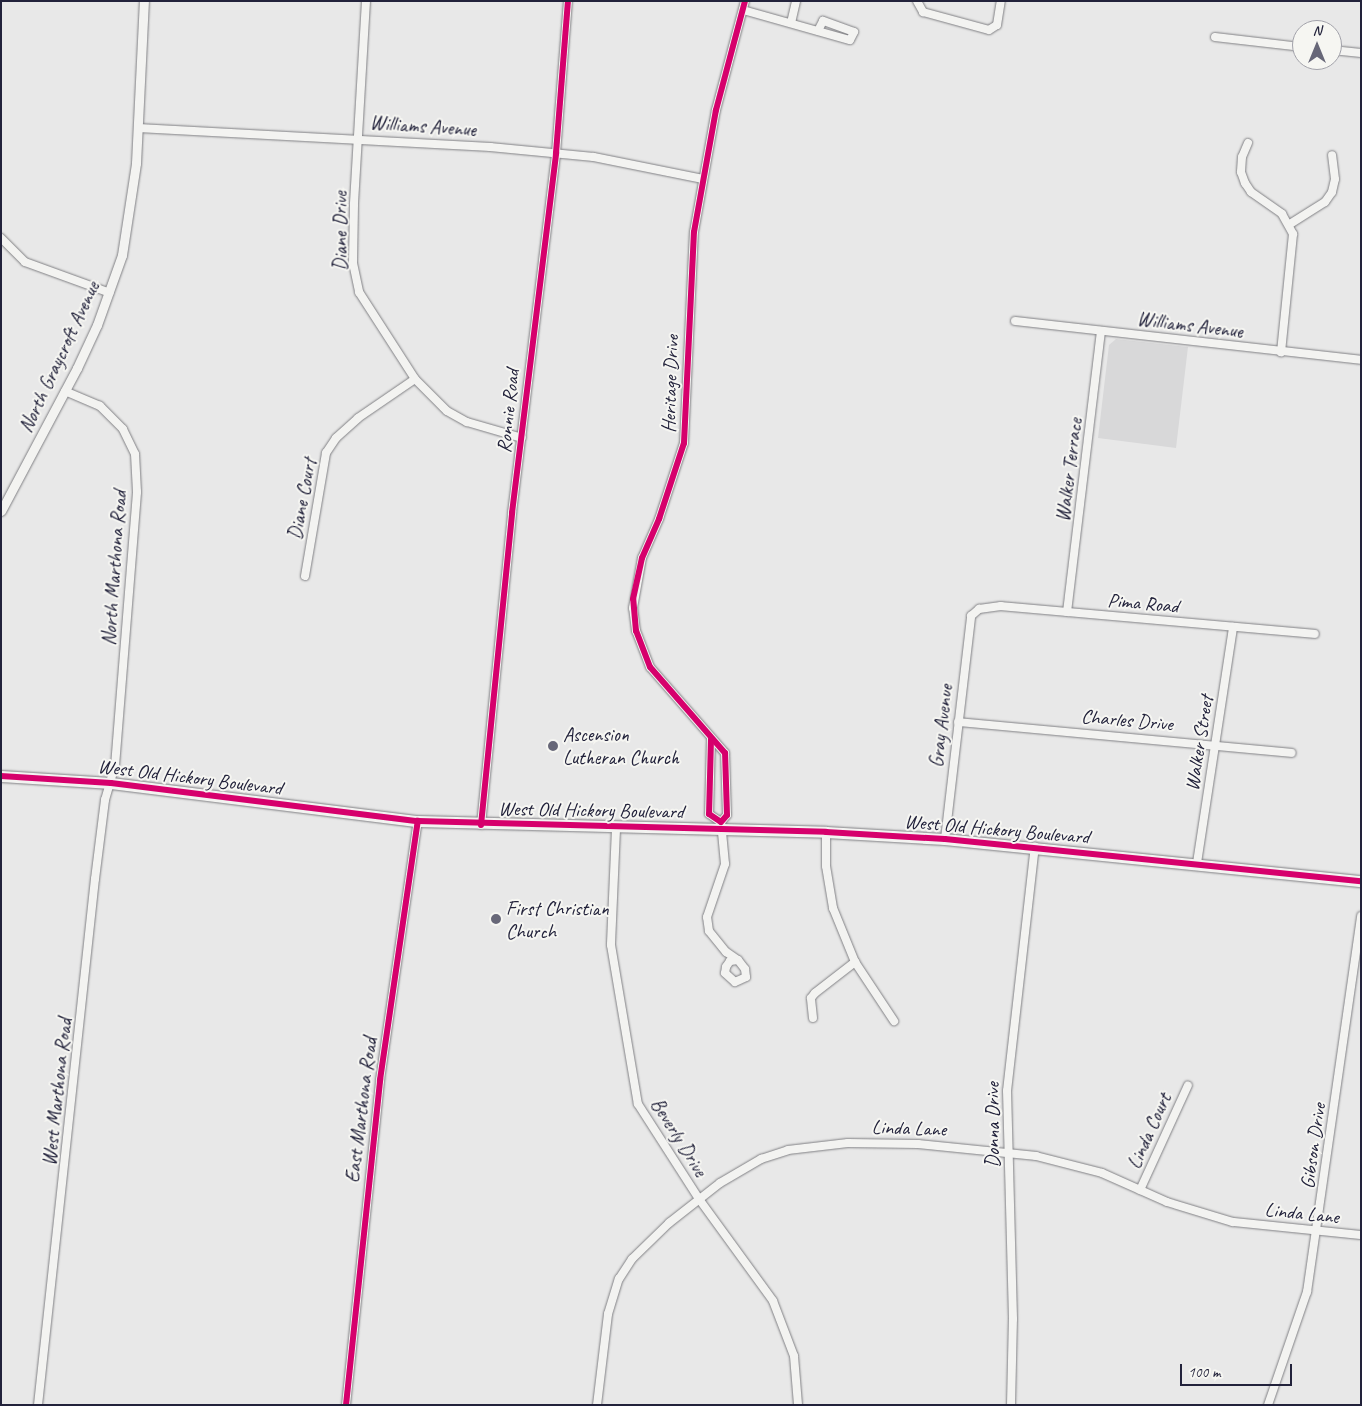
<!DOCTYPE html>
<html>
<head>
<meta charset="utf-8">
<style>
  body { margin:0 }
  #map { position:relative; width:1362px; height:1406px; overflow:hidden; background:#e8e8e8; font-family:Caveat,sans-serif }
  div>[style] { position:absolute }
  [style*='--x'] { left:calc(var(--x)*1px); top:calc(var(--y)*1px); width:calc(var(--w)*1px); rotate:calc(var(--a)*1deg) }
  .built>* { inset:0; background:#d8d8d9 }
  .roads { filter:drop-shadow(0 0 1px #808084) drop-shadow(0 0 1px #808084) }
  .minor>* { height:8px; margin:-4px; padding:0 4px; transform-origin:4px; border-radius:4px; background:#f3f3f1 }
  .tertiary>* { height:9px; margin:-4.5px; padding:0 4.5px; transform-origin:4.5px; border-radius:4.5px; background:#f3f3f1 }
  .primary>* { height:11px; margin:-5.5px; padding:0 5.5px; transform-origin:5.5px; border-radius:5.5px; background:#f3f3f1 }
  .cycleway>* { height:6px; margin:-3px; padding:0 3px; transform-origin:3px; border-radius:3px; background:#d6006c }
  .dots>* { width:14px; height:14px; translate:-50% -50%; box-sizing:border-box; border:2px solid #f6f6f2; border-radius:50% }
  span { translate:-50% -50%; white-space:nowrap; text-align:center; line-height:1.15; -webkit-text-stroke:4px #f6f6f2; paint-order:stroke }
  .street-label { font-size:20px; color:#22223b }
  .poi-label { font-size:20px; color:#22223b }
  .left { translate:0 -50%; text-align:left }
  .frame { position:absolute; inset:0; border:2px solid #22223b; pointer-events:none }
  .north { position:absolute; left:1292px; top:20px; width:50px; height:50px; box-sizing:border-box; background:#f6f6f2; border:1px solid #a1a1a9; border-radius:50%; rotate:0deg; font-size:14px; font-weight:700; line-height:20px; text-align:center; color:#22223b }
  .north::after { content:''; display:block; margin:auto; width:18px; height:22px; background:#676778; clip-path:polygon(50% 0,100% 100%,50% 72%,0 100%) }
  .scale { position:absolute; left:1180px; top:1364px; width:112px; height:22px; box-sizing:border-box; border:2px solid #22223b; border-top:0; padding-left:6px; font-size:15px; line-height:18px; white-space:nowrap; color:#22223b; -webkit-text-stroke:4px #f6f6f2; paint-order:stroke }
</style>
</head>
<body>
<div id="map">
  <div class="built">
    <i style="clip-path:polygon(1116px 339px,1188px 347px,1176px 448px,1098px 438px,1109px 345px)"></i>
  </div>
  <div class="roads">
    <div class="minor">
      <i style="--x:366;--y:1;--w:204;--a:93.4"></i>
      <i style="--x:354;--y:205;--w:58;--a:91"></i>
      <i style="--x:353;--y:263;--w:30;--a:78"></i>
      <i style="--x:359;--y:292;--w:103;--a:57.2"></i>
      <i style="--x:415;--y:379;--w:45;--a:45"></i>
      <i style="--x:447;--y:411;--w:23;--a:29"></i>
      <i style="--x:467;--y:422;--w:57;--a:16.2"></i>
      <i style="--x:917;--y:1;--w:13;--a:61"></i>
      <i style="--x:923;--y:12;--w:68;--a:15.3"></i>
      <i style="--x:989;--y:30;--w:9;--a:-32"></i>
      <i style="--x:997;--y:25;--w:24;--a:-81"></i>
      <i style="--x:743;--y:10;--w:111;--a:15.7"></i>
      <i style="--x:850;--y:40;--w:9;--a:-63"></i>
      <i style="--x:854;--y:32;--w:33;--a:-160"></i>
      <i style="--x:823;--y:21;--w:11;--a:117"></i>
      <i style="--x:791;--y:23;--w:23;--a:-77"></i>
      <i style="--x:1215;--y:37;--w:88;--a:6.6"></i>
      <i style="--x:1332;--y:50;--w:29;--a:6"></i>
      <i style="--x:138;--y:128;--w:353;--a:3.1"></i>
      <i style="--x:490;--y:147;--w:104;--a:5.5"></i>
      <i style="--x:594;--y:157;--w:111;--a:11.4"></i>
      <i style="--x:1248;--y:143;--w:15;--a:113"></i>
      <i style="--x:1242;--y:157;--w:15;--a:94"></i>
      <i style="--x:1241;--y:172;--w:12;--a:70"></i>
      <i style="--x:1245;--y:183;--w:11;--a:56"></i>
      <i style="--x:1251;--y:192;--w:38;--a:35"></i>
      <i style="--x:1282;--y:214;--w:23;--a:61"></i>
      <i style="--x:1293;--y:234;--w:119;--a:95.8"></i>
      <i style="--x:1290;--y:224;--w:41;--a:-32.2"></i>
      <i style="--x:1325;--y:202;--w:12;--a:-55"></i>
      <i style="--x:1332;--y:192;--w:13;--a:-77"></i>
      <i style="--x:1335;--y:179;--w:24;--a:-97"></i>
      <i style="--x:1;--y:238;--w:34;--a:45"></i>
      <i style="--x:25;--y:262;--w:90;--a:20"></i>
      <i style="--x:1015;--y:321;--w:348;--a:6.4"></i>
      <i style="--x:305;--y:576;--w:125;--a:-80.3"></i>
      <i style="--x:326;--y:453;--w:18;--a:-56"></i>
      <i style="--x:336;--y:438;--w:30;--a:-42"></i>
      <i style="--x:358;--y:418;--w:69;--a:-34.4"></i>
      <i style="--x:1067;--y:612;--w:283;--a:-83.1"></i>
      <i style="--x:958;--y:722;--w:335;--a:5.3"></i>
      <i style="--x:711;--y:739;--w:75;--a:91.5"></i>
      <i style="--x:709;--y:814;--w:14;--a:34"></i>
      <i style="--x:481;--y:825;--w:314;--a:-84.3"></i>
      <i style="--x:512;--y:513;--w:363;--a:-83"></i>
      <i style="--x:556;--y:153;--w:152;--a:-85.5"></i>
      <i style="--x:616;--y:829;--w:116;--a:92.5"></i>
      <i style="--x:611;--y:945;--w:161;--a:80.4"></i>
      <i style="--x:638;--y:1104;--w:113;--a:57.3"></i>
      <i style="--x:699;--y:1199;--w:126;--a:54"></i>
      <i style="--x:773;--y:1301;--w:59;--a:69.1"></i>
      <i style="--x:794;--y:1356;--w:49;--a:85.3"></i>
      <i style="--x:826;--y:832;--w:34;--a:90"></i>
      <i style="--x:826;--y:866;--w:43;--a:80.5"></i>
      <i style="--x:833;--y:908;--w:58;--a:67.8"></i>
      <i style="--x:855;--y:962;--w:71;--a:56.5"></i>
      <i style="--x:945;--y:839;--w:225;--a:-83.3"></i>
      <i style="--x:971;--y:616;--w:11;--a:-41"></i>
      <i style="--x:979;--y:609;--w:22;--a:-8"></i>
      <i style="--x:1001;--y:606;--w:315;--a:5.1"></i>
      <i style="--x:1197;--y:863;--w:239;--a:-81.3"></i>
      <i style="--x:738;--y:960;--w:8;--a:173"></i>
      <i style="--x:730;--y:961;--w:7;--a:124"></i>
      <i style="--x:726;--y:967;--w:6;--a:99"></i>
      <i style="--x:725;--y:973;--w:13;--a:42"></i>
      <i style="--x:735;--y:982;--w:12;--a:-24"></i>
      <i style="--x:746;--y:977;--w:8;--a:-97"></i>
      <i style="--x:745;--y:969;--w:11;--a:-128"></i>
      <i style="--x:738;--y:960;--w:14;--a:-146"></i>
      <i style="--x:726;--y:952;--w:27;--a:-129"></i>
      <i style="--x:709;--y:931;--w:14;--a:-98"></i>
      <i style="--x:707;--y:917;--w:56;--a:-71.2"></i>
      <i style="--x:725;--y:864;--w:42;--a:-95.4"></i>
      <i style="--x:721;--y:822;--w:9;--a:-49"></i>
      <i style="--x:727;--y:815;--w:62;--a:-91.8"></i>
      <i style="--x:725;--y:753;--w:114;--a:-131.1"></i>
      <i style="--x:650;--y:667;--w:39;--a:-111"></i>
      <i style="--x:636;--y:631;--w:23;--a:-97"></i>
      <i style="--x:633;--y:608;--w:51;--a:-79.8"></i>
      <i style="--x:642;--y:558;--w:43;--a:-66.4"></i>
      <i style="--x:659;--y:519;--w:80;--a:-71.8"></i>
      <i style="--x:684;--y:443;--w:211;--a:-87.3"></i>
      <i style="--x:694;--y:232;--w:124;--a:-79.8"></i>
      <i style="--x:716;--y:110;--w:113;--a:-75.1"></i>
      <i style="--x:813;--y:1018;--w:20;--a:-96"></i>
      <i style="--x:811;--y:998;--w:6;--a:-51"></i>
      <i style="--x:815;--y:993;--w:51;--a:-37.8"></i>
      <i style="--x:1140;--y:1190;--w:115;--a:-65.4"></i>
      <i style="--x:38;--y:1405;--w:529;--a:-83.82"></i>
      <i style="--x:95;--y:879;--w:80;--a:-82.8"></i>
      <i style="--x:105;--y:800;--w:35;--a:-74"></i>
      <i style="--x:115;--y:766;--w:275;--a:-85.4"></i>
      <i style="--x:137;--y:492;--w:38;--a:-93"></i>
      <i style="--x:135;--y:454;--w:28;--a:-116"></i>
      <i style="--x:123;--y:429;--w:33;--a:-135"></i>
      <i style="--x:100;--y:406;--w:38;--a:-157"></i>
      <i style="--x:346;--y:1405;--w:327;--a:-84"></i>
      <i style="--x:380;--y:1080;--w:262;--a:-81.7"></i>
      <i style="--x:597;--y:1405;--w:92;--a:-83.1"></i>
      <i style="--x:608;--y:1314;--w:37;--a:-73"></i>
      <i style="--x:619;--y:1279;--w:24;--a:-57"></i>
      <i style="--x:632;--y:1259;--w:52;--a:-44.2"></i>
      <i style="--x:669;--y:1223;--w:65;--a:-38.1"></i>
      <i style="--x:720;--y:1183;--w:48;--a:-30.3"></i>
      <i style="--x:761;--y:1159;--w:28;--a:-18"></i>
      <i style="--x:788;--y:1150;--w:60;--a:-6.7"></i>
      <i style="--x:848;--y:1143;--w:70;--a:0.8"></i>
      <i style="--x:918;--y:1144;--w:119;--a:5.8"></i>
      <i style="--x:1036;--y:1156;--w:68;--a:14.4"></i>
      <i style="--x:1102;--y:1173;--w:71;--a:24"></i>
      <i style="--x:1167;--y:1202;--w:69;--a:16.9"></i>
      <i style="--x:1233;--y:1222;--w:129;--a:5.8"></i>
      <i style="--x:1011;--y:1405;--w:86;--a:-88.7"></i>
      <i style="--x:1013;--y:1319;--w:228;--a:-91.5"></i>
      <i style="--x:1007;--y:1091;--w:246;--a:-83.5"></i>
      <i style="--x:1268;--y:1405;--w:120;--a:-71"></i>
      <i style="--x:1307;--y:1292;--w:380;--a:-81.8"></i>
    </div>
    <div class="tertiary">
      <i style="--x:1;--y:511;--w:162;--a:-62"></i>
      <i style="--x:77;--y:368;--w:47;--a:-65.1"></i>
      <i style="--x:97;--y:325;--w:74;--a:-70.3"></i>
      <i style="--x:122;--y:255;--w:93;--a:-81.3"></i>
      <i style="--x:136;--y:163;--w:162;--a:-87.2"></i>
    </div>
    <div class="primary">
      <i style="--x:1;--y:776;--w:110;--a:3.6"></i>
      <i style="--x:111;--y:783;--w:309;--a:7.1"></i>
      <i style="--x:418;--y:821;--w:408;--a:1.5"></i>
      <i style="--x:826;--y:832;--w:119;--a:3.4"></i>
      <i style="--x:945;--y:839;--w:418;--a:5.8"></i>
    </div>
  </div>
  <div class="cycleway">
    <i style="--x:711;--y:739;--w:75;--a:91.5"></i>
    <i style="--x:709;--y:814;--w:14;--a:34"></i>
    <i style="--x:721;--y:822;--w:9;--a:-49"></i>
    <i style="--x:727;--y:815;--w:62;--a:-91.8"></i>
    <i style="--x:725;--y:753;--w:114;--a:-131.1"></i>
    <i style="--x:650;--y:667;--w:39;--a:-111"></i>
    <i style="--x:636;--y:631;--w:32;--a:-95"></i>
    <i style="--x:633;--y:599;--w:42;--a:-77.6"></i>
    <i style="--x:642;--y:558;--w:43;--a:-66.4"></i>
    <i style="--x:659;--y:519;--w:80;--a:-71.8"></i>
    <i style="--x:684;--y:443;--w:211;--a:-87.3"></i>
    <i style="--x:694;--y:232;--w:124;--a:-79.8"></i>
    <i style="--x:716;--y:110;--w:113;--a:-75.1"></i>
    <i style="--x:1;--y:776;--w:110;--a:3.6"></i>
    <i style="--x:111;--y:783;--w:309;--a:7.1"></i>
    <i style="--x:418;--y:821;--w:408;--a:1.5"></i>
    <i style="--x:826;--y:832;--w:119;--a:3.4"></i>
    <i style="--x:945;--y:839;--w:418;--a:5.8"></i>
    <i style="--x:481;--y:825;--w:314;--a:-84.3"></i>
    <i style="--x:512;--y:513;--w:363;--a:-83"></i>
    <i style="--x:556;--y:153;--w:152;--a:-85.5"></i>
    <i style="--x:346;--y:1405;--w:327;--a:-84"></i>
    <i style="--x:380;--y:1080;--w:262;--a:-81.7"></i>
  </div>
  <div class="dots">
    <i style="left:553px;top:746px;background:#676778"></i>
    <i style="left:496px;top:919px;background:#676778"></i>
  </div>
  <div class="street-label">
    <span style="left:423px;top:126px;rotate:4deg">Williams Avenue</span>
    <span style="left:340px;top:231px;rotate:-90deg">Diane Drive</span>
    <span style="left:1190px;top:325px;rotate:7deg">Williams Avenue</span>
    <span style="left:59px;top:357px;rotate:-65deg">North Graycroft Avenue</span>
    <span style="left:670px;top:384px;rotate:-88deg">Heritage Drive</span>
    <span style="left:508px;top:411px;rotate:-84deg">Ronnie Road</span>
    <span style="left:1069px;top:470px;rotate:-83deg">Walker Terrace</span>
    <span style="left:302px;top:499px;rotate:-79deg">Diane Court</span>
    <span style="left:114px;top:568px;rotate:-86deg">North Marthona Road</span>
    <span style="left:1143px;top:603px;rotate:5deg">Pima Road</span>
    <span style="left:1127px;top:720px;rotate:5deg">Charles Drive</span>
    <span style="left:941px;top:726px;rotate:-83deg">Gray Avenue</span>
    <span style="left:1199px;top:743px;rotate:-81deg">Walker Street</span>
    <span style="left:190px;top:777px;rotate:7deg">West Old Hickory Boulevard</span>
    <span style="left:591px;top:810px;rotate:1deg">West Old Hickory Boulevard</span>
    <span style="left:997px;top:829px;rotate:5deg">West Old Hickory Boulevard</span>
    <span style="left:57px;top:1092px;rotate:-84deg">West Marthona Road</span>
    <span style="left:361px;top:1110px;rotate:-83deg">East Marthona Road</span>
    <span style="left:992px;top:1125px;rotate:-90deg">Donna Drive</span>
    <span style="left:909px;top:1128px;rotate:2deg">Linda Lane</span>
    <span style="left:1149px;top:1131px;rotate:-66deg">Linda Court</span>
    <span style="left:679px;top:1137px;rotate:58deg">Beverly Drive</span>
    <span style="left:1313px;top:1146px;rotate:-82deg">Gibson Drive</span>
    <span style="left:1302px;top:1213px;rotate:6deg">Linda Lane</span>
  </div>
  <div class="poi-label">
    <span class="left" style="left:563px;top:746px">Ascension<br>Lutheran Church</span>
    <span class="left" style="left:506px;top:920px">First Christian<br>Church</span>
  </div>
  <div class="frame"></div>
  <div class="north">N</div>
  <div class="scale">100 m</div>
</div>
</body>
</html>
